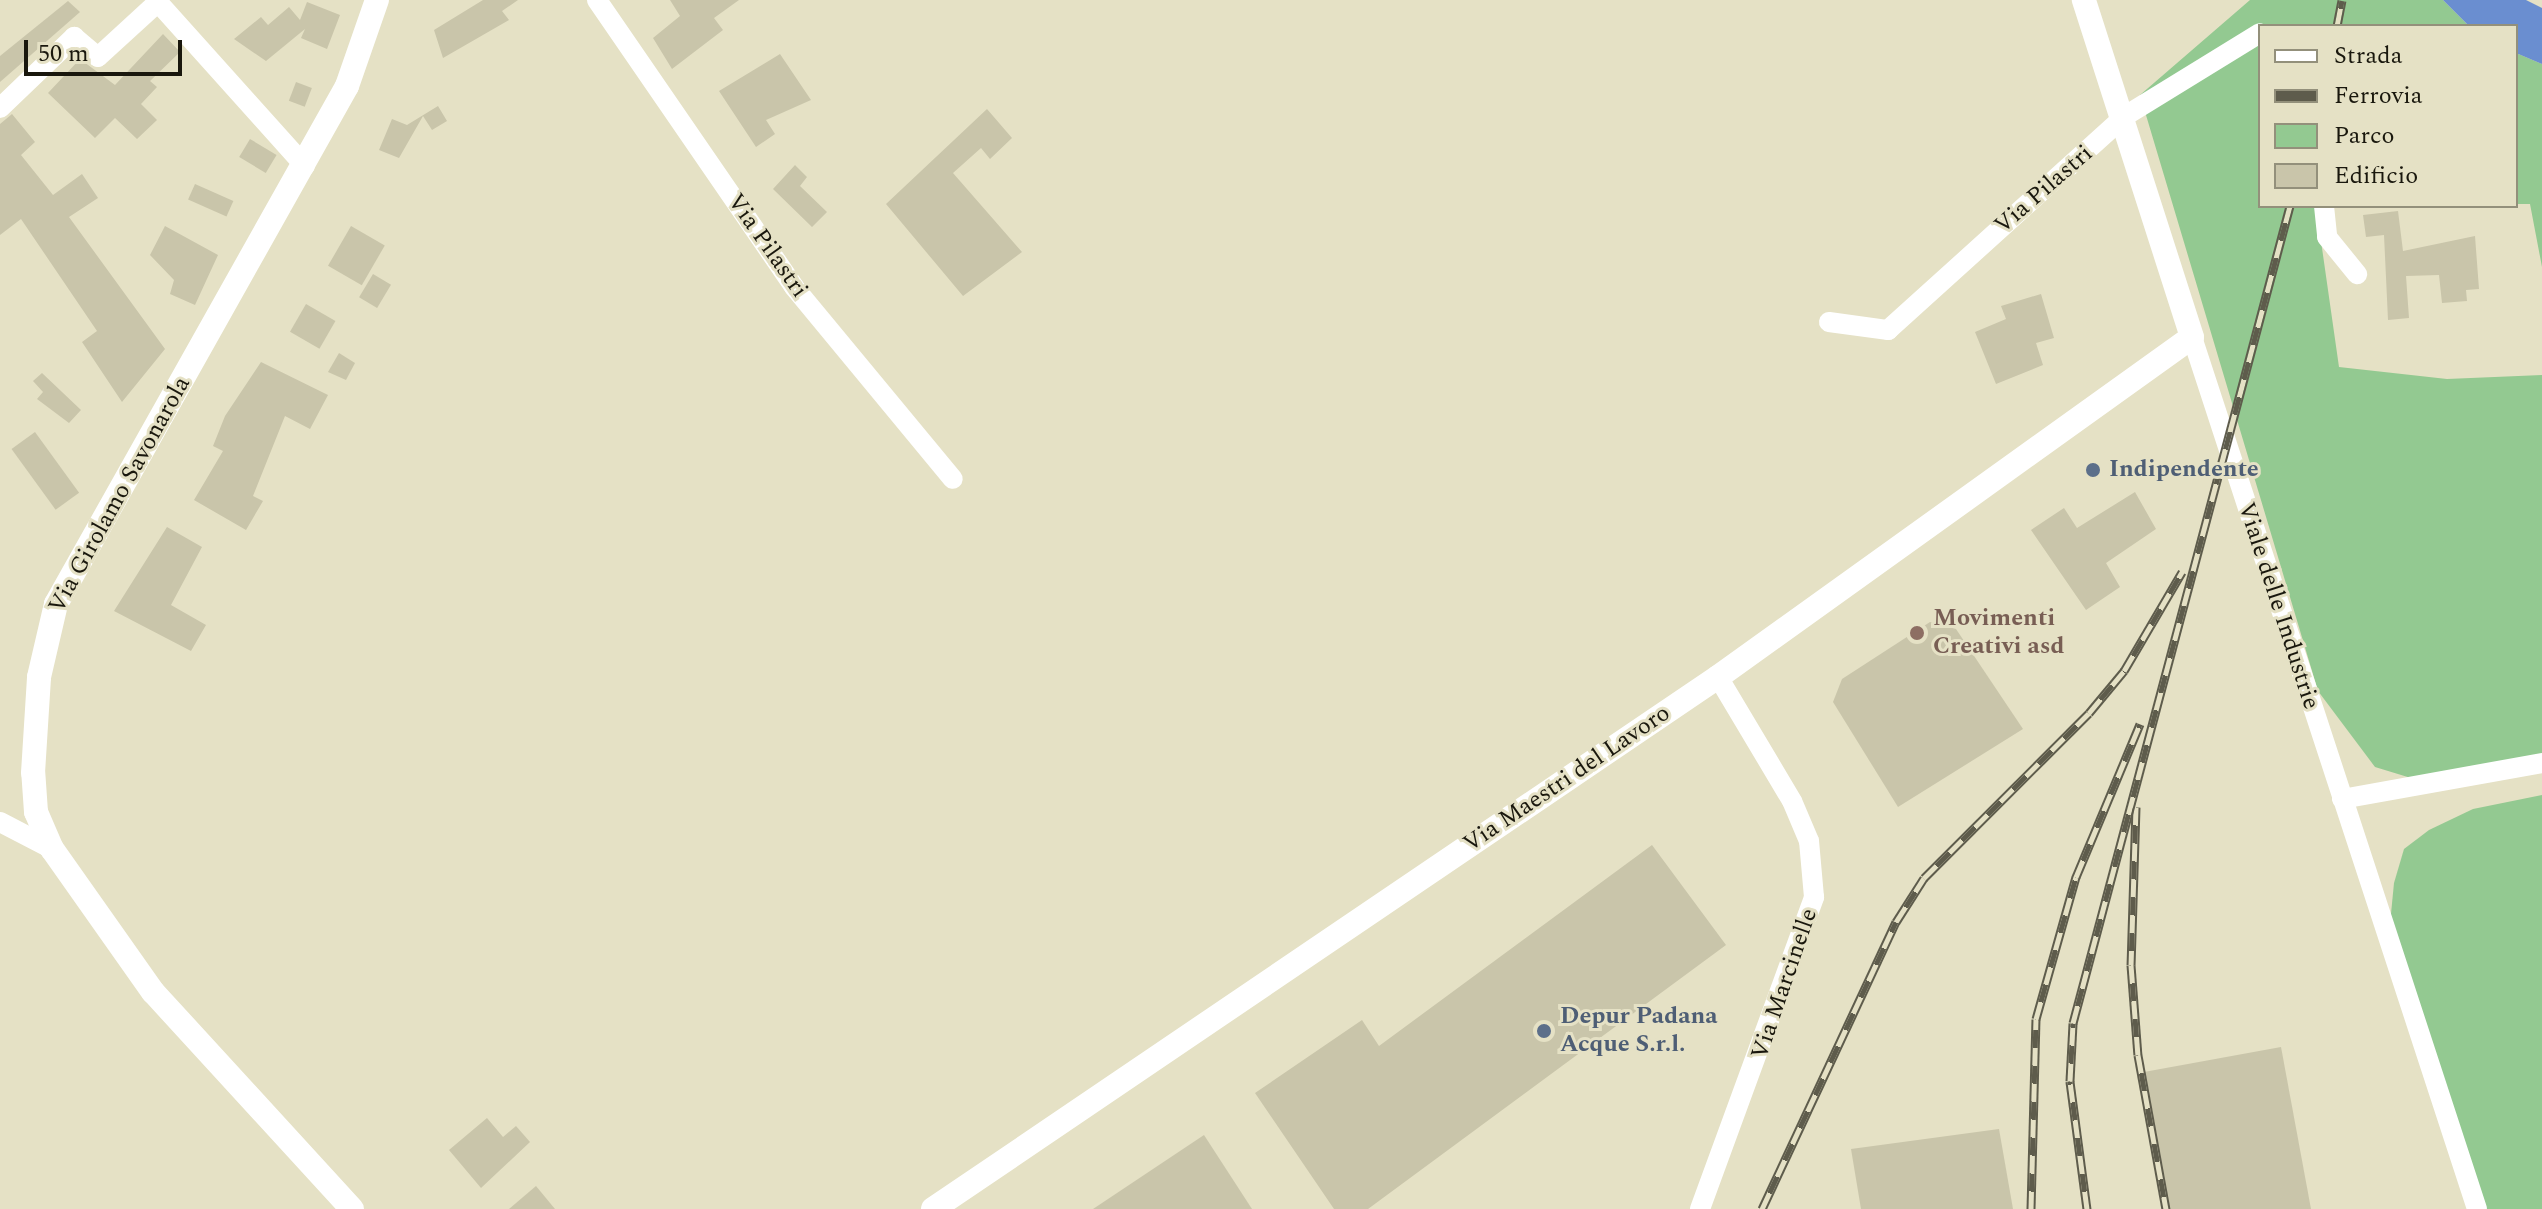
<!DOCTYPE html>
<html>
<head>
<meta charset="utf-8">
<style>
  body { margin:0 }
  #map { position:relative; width:2542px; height:1209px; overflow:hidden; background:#e5e1c5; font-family:Spectral,serif }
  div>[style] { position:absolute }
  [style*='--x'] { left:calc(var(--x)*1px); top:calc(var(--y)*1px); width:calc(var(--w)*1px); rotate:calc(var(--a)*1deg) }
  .green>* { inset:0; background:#93c991 }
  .water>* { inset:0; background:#6a8ed0 }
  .building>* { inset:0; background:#c9c5aa; transform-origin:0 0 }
  .minor>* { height:20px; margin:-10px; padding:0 10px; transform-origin:10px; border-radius:10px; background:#fff }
  .tertiary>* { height:24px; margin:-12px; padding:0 12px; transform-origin:12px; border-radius:12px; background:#fff }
  .rail>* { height:9px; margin-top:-4.5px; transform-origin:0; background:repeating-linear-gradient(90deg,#e5e1c5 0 18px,#5e5c4c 0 36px); box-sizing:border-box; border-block:2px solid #5e5c4c }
  .dots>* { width:22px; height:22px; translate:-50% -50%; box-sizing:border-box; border:4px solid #e5e1c5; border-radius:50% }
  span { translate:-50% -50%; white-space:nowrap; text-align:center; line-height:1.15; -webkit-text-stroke:6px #e5e1c5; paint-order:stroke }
  .street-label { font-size:24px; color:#19170d }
  .service-label { font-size:24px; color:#4e5e75; font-weight:700 }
  .left { translate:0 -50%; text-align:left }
  .education-label { font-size:24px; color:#785e54; font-weight:700 }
  .legend { position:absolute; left:2258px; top:24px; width:260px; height:184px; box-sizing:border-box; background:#e5e1c5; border:2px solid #93907b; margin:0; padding:10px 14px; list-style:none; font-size:24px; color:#19170d }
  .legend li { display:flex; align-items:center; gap:16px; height:40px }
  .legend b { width:40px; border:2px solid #93907b }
  .scale { position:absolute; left:24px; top:40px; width:158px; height:36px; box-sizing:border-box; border:4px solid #19170d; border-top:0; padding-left:10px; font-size:24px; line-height:28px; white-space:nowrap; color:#19170d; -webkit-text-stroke:6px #e5e1c5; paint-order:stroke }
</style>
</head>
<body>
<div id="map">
  <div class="green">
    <i style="clip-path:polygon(2250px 0,2443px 0,2469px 26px,2260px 26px,2260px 206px,2316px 206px,2339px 367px,2447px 379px,2542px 375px,2542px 763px,2411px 778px,2375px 767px,2318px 691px,2140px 95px)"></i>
    <i style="clip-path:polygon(2516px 53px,2542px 64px,2542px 267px,2530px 204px,2516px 204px)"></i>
    <i style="clip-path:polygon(2542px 795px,2542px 1209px,2482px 1209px,2390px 924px,2394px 883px,2404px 849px,2429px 830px,2473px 809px)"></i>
  </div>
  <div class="water">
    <i style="clip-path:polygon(2443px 0,2526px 0,2542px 8px,2542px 64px,2516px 53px,2516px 26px,2469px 26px)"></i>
  </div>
  <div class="building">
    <i style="clip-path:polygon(483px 0,518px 0,502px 11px,509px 20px,443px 58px,434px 30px)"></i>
    <i style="clip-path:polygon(670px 0,739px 0,714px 18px,723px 30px,672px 69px,653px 38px,680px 16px)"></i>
    <i style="clip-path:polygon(68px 1px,80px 12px,0 82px,0 56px)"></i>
    <i style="clip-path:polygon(307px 2px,340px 15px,327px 49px,301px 38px,305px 29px,266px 61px,234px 39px,261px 17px,268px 25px,289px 7px,300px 20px)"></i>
    <i style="clip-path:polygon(163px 34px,180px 52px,150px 81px,157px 87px,141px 104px,157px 120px,137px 139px,115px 118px,95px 138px,48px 93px,80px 59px,115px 85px)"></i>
    <i style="clip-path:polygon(780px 54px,811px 100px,766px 120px,775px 134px,756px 147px,719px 91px)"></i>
    <i style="left:296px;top:82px;width:17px;height:20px;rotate:21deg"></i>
    <i style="clip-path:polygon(438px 106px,447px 121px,432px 130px,423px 116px,399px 158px,379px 150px,392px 119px,407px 125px)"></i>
    <i style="clip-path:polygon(987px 109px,1012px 138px,990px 159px,981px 148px,953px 173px,1022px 252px,963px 296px,886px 204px)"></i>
    <i style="clip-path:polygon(12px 114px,35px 142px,21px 155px,53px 195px,82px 174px,98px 198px,69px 217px,165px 349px,122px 402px,82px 342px,97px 331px,21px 219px,0 235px,0 124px)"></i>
    <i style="left:250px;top:139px;width:31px;height:21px;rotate:31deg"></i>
    <i style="clip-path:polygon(795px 165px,807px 177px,800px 186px,827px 212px,812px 227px,773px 189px)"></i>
    <i style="left:195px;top:184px;width:42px;height:17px;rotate:24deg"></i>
    <i style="clip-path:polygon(2398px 211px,2403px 251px,2475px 236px,2479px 289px,2466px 290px,2467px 301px,2442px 303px,2439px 275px,2406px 276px,2409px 318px,2388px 320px,2384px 235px,2366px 237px,2363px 215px)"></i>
    <i style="clip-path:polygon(165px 226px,218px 255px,195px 305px,170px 294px,174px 280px,150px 255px)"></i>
    <i style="left:351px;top:226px;width:39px;height:46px;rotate:30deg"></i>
    <i style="left:373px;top:274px;width:21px;height:27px;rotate:31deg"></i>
    <i style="clip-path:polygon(2041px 294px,2054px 338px,2036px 343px,2043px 365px,1996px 384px,1975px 332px,2006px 319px,2001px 306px)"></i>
    <i style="left:306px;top:304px;width:34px;height:32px;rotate:30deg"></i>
    <i style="clip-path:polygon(339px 353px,355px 363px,346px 380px,328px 372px)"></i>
    <i style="clip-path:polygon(261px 362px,328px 395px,310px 429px,285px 416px,253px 496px,263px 501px,246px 530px,194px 500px,223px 451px,213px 446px,225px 416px)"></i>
    <i style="clip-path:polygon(42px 373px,81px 410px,69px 423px,37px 399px,43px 392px,33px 381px)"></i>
    <i style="left:35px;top:432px;width:75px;height:29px;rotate:54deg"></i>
    <i style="clip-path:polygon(2135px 492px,2156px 529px,2106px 563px,2120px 587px,2086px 610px,2031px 530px,2064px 508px,2077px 528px)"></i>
    <i style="clip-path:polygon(167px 527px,202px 547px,171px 605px,206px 625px,191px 651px,114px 611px)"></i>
    <i style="clip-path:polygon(1930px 622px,1956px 629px,2023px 729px,1898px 807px,1833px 702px,1842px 679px)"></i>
    <i style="clip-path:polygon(1652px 845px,1726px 945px,1368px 1209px,1334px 1209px,1255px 1093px,1362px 1020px,1379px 1046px)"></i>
    <i style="clip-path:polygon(2281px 1047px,2311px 1209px,2170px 1209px,2144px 1072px)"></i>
    <i style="clip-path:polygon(487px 1118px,503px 1137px,516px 1126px,530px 1142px,481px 1188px,449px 1150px)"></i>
    <i style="clip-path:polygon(1999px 1129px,2013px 1209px,1861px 1209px,1851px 1149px)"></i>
    <i style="clip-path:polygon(1204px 1135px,1252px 1209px,1093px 1209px)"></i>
    <i style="clip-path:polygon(536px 1186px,555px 1209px,509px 1209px)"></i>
  </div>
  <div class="minor">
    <i style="--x:156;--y:0;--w:223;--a:48.1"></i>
    <i style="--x:597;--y:0;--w:348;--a:55.5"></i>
    <i style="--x:794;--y:287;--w:249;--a:50.4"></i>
    <i style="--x:0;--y:108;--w:103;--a:-43.8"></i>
    <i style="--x:74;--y:37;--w:31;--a:40"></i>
    <i style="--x:98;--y:57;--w:81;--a:-42.5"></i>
    <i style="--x:2324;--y:206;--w:31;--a:84"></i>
    <i style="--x:2327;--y:237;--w:48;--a:51"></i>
    <i style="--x:1829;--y:322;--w:60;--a:7.7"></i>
    <i style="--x:1888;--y:330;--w:319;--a:-42.1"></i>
    <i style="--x:2125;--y:116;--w:158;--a:-31.6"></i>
    <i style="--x:2192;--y:337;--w:917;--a:71.9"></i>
    <i style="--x:2342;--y:799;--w:203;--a:-10.2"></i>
    <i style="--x:0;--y:822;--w:59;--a:27.4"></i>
    <i style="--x:1700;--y:1209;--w:332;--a:-69.9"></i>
    <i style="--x:1814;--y:897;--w:56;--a:-95.1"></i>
    <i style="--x:1809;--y:841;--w:43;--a:-113"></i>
    <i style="--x:1792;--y:801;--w:144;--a:-120.8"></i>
  </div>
  <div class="tertiary">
    <i style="--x:352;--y:1209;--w:294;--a:-132.5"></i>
    <i style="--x:153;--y:992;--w:175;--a:-125.2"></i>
    <i style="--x:52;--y:849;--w:40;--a:-113.4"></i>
    <i style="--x:36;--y:812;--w:39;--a:-94"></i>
    <i style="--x:33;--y:773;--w:96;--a:-86.4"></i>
    <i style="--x:39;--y:677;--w:75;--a:-76.9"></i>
    <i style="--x:56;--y:604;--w:594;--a:-60.67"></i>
    <i style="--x:347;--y:86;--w:91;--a:-70.8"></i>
    <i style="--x:933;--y:1209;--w:948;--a:-34.13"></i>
    <i style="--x:1718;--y:677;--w:583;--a:-35.65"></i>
    <i style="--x:2192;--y:337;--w:354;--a:-107.8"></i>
  </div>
  <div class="rail">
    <i style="--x:2337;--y:26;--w:26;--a:-79"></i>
    <i style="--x:2136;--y:807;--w:158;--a:91.8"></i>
    <i style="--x:2131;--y:965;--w:90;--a:85.6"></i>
    <i style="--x:2138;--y:1055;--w:157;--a:79.7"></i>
    <i style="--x:1762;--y:1209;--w:317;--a:-65"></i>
    <i style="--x:1896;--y:922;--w:52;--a:-57.5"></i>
    <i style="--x:1924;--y:878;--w:233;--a:-45"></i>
    <i style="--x:2089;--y:713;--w:55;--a:-50.2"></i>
    <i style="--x:2124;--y:671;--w:115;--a:-59.6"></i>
    <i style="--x:2031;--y:1209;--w:190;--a:-88.5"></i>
    <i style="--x:2036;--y:1019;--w:148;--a:-74.3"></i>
    <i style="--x:2076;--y:877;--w:166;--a:-67.3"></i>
    <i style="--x:2087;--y:1209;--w:129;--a:-97.6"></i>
    <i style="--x:2070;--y:1081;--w:58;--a:-87"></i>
    <i style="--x:2073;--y:1023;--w:845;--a:-75.13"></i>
  </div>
  <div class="dots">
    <i style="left:2093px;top:470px;background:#5c6f8a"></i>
    <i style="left:1917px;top:633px;background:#8d6e63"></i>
    <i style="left:1544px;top:1031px;background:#5c6f8a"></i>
  </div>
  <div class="street-label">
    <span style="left:2044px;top:190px;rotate:-41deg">Via Pilastri</span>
    <span style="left:767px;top:246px;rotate:55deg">Via Pilastri</span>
    <span style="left:120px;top:495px;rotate:-61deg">Via Girolamo Savonarola</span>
    <span style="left:2278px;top:606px;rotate:72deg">Viale delle Industrie</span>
    <span style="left:1567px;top:779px;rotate:-34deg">Via Maestri del Lavoro</span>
    <span style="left:1785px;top:984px;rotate:-71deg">Via Marcinelle</span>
  </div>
  <div class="service-label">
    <span class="left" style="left:2109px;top:470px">Indipendente</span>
    <span class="left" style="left:1560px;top:1031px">Depur Padana<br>Acque S.r.l.</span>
  </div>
  <div class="education-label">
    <span class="left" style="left:1933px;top:633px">Movimenti<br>Creativi asd</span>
  </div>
  <ul class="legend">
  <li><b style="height:10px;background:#fff"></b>Strada</li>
  <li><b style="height:10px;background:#5e5c4c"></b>Ferrovia</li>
  <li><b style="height:22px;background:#93c991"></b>Parco</li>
  <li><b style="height:22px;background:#c9c5aa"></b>Edificio</li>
  </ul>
  <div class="scale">50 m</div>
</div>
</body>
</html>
